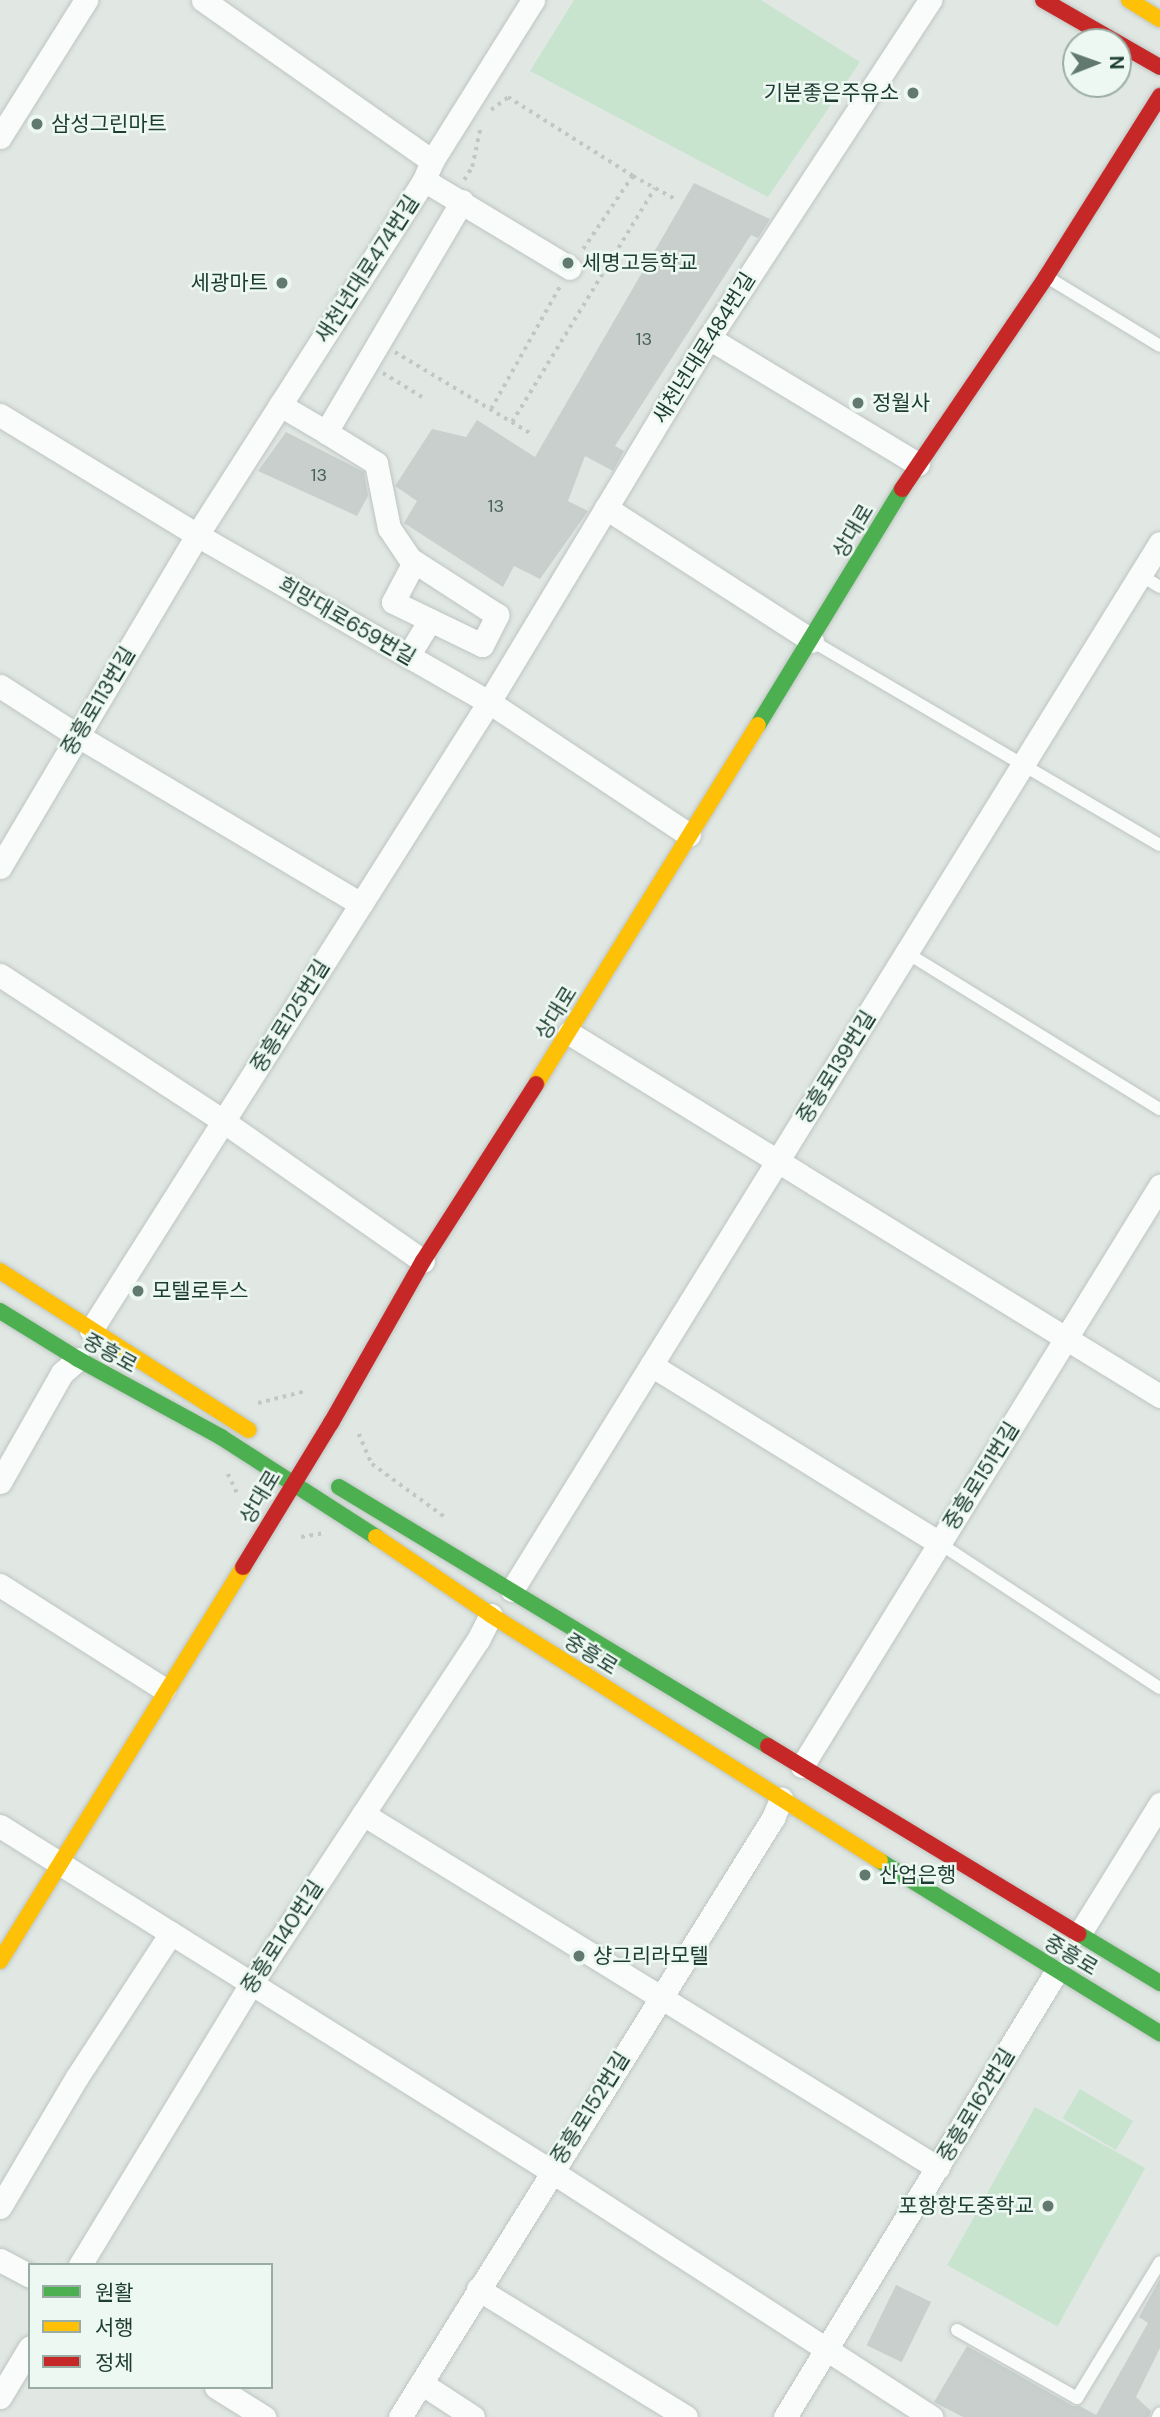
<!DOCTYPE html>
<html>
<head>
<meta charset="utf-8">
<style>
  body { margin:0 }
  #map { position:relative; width:1160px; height:2417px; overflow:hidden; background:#e1e8e4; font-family:"DM Sans","Noto Sans KR",sans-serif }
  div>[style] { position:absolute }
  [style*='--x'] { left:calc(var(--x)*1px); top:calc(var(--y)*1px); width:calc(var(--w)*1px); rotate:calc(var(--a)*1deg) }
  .green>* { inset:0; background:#c8e4ce; transform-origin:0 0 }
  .building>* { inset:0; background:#c8cfcc; transform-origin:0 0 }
  .path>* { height:3.5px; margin-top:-1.75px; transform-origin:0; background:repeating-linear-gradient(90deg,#bec9c5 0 3.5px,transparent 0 8.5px) }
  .roads { filter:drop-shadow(0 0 2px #bec5c1) drop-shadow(0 0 2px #bec5c1) }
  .lane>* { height:12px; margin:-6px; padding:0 6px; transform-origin:6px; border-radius:6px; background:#fafcfb }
  .street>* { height:23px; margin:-11.5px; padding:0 11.5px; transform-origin:11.5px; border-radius:11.5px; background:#fafcfb }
  .fast>* { height:16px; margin:-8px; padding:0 8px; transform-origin:8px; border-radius:8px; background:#4caf50 }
  .slow>* { height:16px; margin:-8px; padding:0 8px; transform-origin:8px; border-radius:8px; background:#ffc107 }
  .jam>* { height:16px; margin:-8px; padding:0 8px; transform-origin:8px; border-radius:8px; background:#c62828 }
  .dots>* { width:19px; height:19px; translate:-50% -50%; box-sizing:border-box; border:4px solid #eef8f2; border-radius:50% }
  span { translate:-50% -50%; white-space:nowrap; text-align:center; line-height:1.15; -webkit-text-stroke:5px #eef8f2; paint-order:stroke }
  .number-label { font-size:18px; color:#486259 }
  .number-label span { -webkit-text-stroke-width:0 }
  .poi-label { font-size:21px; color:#1d3d32 }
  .right { translate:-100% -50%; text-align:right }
  .left { translate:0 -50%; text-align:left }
  .street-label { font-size:21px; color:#1d3d32 }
  .legend { position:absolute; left:28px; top:2263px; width:245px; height:126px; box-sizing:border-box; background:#eef8f2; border:2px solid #9aada5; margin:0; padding:9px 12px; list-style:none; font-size:21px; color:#1d3d32 }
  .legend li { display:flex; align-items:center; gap:14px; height:35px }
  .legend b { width:35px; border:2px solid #9aada5 }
  .north { position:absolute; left:1062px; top:28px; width:70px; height:70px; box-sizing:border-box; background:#eef8f2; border:2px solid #9aada5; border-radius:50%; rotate:89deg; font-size:19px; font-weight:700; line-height:28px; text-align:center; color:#1d3d32 }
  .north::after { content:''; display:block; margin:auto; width:24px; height:32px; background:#627970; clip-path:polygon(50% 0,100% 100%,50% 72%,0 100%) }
</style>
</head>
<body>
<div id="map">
  <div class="green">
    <i style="clip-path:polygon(574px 0,761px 0,860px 62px,768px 197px,530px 71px)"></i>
    <i style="left:1080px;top:2089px;width:62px;height:34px;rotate:31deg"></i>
    <i style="left:1035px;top:2107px;width:126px;height:181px;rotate:29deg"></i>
  </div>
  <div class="building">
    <i style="clip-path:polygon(694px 183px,770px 219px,758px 238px,751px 235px,615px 446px,624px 451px,613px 471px,585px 456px,568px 501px,588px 511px,540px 579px,514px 566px,503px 587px,404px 523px,417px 501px,395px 486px,432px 429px,466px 437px,477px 420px,535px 457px)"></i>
    <i style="clip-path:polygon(286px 432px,364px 472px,368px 496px,357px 516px,258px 471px)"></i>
    <i style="clip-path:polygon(1160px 2279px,1160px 2348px,1136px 2397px,1151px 2411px,1149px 2417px,963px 2417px,934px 2402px,967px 2346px,1073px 2406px,1080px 2406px,1096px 2415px,1148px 2323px,1139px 2317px)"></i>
    <i style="left:896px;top:2285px;width:39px;height:67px;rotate:26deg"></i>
  </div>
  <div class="path">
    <i style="--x:491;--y:110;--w:21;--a:-37"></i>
    <i style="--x:508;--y:97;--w:148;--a:32.3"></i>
    <i style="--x:633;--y:176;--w:89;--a:124"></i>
    <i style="--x:633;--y:176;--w:48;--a:28.7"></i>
    <i style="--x:464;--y:180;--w:15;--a:-58"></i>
    <i style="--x:472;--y:167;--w:40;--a:-78"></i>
    <i style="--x:395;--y:352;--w:161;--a:31"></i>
    <i style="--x:383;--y:373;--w:48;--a:31.4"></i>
    <i style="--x:491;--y:409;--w:141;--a:-60.7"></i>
    <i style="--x:512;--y:422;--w:274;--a:-58.6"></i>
    <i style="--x:258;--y:1403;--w:49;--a:-14"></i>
    <i style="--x:359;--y:1434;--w:33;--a:67"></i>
    <i style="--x:372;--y:1464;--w:92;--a:36.1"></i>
    <i style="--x:228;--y:1474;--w:25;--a:64"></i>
    <i style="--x:301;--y:1537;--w:22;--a:-10"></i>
  </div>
  <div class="roads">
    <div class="lane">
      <i style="--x:1047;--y:277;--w:132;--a:31.4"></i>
      <i style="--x:1140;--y:575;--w:23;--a:31"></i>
      <i style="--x:812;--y:641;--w:403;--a:30.4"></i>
      <i style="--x:907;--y:953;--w:297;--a:31.7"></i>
      <i style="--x:939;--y:1543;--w:264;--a:33.3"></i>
      <i style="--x:957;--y:2330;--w:138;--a:29.5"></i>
      <i style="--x:1077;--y:2398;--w:159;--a:-58.6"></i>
      <i style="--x:1158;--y:2417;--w:4;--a:-63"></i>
    </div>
    <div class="street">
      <i style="--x:203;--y:0;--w:280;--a:35.1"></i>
      <i style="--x:0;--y:137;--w:162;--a:-57.9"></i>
      <i style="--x:424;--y:180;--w:170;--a:31.1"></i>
      <i style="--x:709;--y:338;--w:244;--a:31.1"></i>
      <i style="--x:280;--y:405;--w:53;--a:30.4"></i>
      <i style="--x:0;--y:415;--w:231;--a:31.3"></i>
      <i style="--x:197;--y:535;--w:336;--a:29.8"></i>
      <i style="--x:489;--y:702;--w:240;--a:33.6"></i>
      <i style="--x:606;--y:508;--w:245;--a:32.8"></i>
      <i style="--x:414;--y:562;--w:45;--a:117.7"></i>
      <i style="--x:393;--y:602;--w:99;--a:25.8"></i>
      <i style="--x:482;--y:645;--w:34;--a:-63"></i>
      <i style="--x:497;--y:615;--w:103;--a:-147.2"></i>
      <i style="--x:410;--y:559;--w:37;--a:-124"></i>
      <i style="--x:389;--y:528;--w:66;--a:-101.3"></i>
      <i style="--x:376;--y:463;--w:59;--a:-148.2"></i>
      <i style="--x:326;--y:432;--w:268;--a:-59.5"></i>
      <i style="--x:408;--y:656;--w:42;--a:-58.6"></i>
      <i style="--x:0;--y:686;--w:93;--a:32.7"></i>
      <i style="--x:78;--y:736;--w:329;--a:30.7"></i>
      <i style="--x:0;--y:867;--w:386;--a:-59.3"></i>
      <i style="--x:197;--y:535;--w:421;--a:-57.4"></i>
      <i style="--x:424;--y:180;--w:21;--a:-67"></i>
      <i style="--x:432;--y:161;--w:190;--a:-57.9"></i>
      <i style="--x:0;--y:975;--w:267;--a:33.2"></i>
      <i style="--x:223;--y:1121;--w:244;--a:35"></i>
      <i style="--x:569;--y:1033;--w:694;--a:31.56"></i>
      <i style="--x:91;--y:1330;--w:743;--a:-57.64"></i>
      <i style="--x:489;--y:702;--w:425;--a:-58.9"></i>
      <i style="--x:709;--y:338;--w:404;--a:-56.8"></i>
      <i style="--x:651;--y:1365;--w:339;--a:31.7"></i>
      <i style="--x:0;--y:1482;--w:125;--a:-60.4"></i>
      <i style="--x:62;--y:1373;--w:21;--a:-41"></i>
      <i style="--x:0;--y:1585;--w:194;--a:32.4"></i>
      <i style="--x:512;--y:1590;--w:1231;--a:-58.25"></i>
      <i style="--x:802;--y:1766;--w:682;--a:-58.32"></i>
      <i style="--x:363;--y:1814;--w:675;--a:31.62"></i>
      <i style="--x:0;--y:1826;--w:650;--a:32.05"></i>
      <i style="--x:551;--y:2171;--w:453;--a:32.9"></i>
      <i style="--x:1080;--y:1933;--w:152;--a:-58.2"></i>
      <i style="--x:0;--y:2207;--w:151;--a:-59.4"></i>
      <i style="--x:77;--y:2077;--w:172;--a:-56.9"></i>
      <i style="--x:0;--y:2260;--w:34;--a:28"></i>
      <i style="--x:80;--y:2265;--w:329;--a:-58.7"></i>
      <i style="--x:251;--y:1984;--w:412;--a:-56.6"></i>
      <i style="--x:478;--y:1640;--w:28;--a:-63"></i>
      <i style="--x:478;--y:2289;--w:244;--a:31.6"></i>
      <i style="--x:421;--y:2383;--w:62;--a:33.2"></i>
      <i style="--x:216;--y:2387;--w:57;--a:32"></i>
      <i style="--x:0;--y:2397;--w:58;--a:-59"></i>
      <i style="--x:400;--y:2417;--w:706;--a:-58.09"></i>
      <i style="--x:773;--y:1818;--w:21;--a:-67"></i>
      <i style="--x:785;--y:2417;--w:521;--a:-58.66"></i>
    </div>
    <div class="fast">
      <i style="--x:758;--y:725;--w:276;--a:-58.6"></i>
      <i style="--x:0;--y:1311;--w:92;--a:31.6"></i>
      <i style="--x:78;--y:1359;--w:163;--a:28.6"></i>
      <i style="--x:221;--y:1437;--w:184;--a:32.8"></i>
      <i style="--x:339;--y:1487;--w:501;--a:31.12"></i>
      <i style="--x:880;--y:1861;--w:329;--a:31.6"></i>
      <i style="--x:1079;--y:1934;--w:95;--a:31.2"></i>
    </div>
    <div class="slow">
      <i style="--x:1129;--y:0;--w:36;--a:32"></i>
      <i style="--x:536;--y:1084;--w:422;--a:-58.3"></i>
      <i style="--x:0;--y:1271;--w:295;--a:32.6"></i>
      <i style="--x:376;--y:1537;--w:139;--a:34.1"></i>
      <i style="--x:491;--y:1615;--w:460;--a:32.3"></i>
      <i style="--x:0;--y:1961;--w:463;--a:-58.3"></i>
    </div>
    <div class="jam">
      <i style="--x:1043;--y:0;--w:135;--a:29.8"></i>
      <i style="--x:902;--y:489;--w:256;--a:-55.8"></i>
      <i style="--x:1046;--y:277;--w:214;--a:-57.8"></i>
      <i style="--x:243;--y:1567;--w:169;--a:-58.6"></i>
      <i style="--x:331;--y:1423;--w:186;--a:-60.4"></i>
      <i style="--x:423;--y:1261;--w:210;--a:-57.4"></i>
      <i style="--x:768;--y:1746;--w:363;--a:31.2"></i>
    </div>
  </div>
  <div class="dots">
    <i style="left:913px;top:93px;background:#627970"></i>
    <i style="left:37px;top:124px;background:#627970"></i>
    <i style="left:568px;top:263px;background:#627970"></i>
    <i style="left:282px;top:283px;background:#627970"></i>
    <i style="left:858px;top:403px;background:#627970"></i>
    <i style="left:138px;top:1291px;background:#627970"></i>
    <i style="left:865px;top:1875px;background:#627970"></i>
    <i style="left:579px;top:1956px;background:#627970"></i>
    <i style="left:1048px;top:2206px;background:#627970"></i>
  </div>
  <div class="number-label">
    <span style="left:644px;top:339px">13</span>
    <span style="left:319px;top:475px">13</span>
    <span style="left:496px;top:506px">13</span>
  </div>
  <div class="poi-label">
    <span class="right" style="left:899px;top:93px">기분좋은주유소</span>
    <span class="left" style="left:51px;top:124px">삼성그린마트</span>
    <span class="left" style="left:582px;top:263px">세명고등학교</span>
    <span class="right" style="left:268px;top:283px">세광마트</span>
    <span class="left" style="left:872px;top:403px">정월사</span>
    <span class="left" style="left:152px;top:1291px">모텔로투스</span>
    <span class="left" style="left:879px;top:1875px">산업은행</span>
    <span class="left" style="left:593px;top:1956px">샹그리라모텔</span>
    <span class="right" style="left:1034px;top:2206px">포항항도중학교</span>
  </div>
  <div class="street-label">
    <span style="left:367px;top:269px;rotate:-57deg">새천년대로474번길</span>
    <span style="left:704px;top:348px;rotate:-58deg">새천년대로484번길</span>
    <span style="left:853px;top:531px;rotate:-59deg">상대로</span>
    <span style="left:347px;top:621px;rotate:30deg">희망대로659번길</span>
    <span style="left:98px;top:701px;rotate:-59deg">중흥로113번길</span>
    <span style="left:556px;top:1013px;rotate:-58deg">상대로</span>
    <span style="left:290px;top:1016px;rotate:-58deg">중흥로125번길</span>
    <span style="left:836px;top:1067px;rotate:-58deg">중흥로139번길</span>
    <span style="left:110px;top:1353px;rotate:29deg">중흥로</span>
    <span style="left:981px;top:1476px;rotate:-58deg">중흥로151번길</span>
    <span style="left:260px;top:1497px;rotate:-59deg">상대로</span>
    <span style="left:591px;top:1654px;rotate:32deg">중흥로</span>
    <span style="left:282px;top:1937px;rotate:-57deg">중흥로140번길</span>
    <span style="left:1071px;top:1955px;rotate:31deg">중흥로</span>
    <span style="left:976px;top:2105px;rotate:-59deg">중흥로162번길</span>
    <span style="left:590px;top:2108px;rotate:-58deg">중흥로152번길</span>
  </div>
  <ul class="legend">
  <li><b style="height:9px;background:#4caf50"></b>원활</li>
  <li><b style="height:9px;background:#ffc107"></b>서행</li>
  <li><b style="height:9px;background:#c62828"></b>정체</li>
  </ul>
  <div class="north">N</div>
</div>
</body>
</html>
